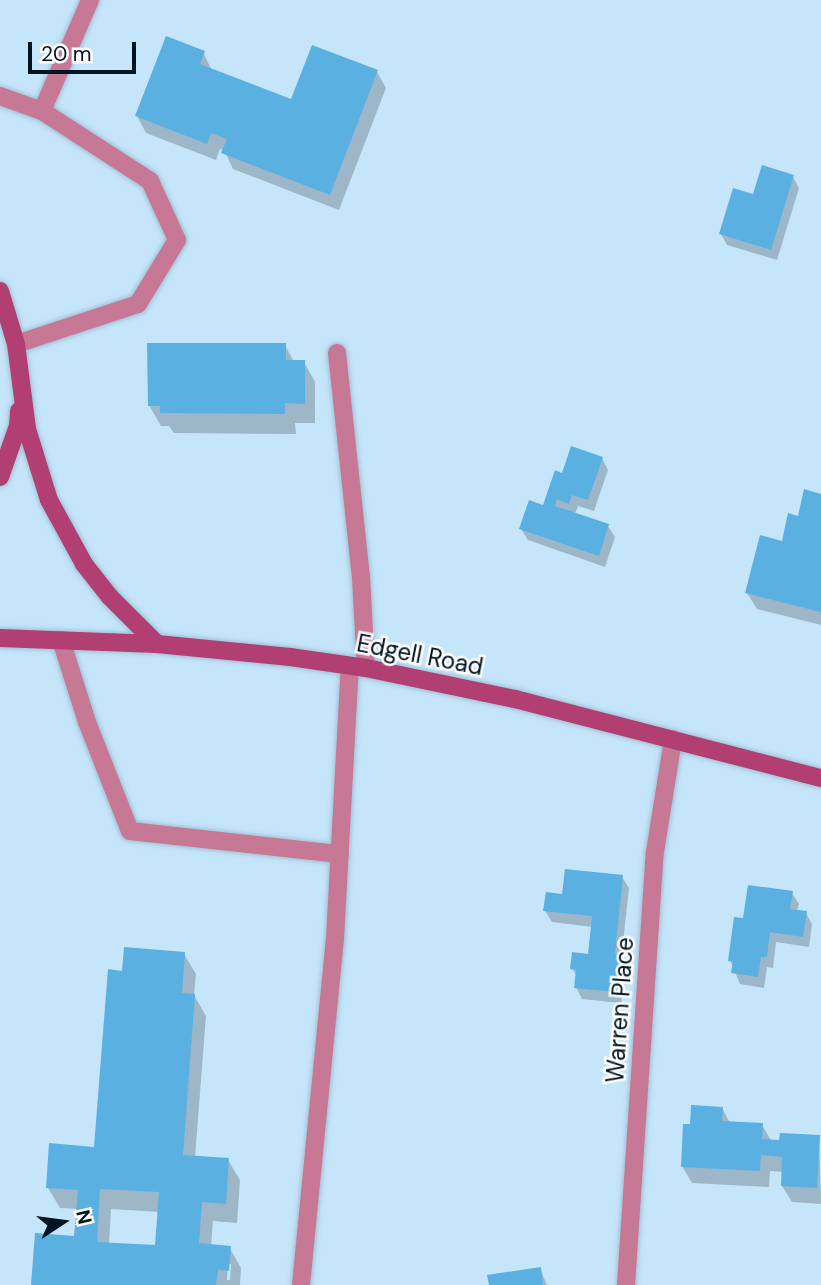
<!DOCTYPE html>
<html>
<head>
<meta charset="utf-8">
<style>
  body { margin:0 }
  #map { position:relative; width:821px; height:1285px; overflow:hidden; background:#c5e5fa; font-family:"DM Sans",sans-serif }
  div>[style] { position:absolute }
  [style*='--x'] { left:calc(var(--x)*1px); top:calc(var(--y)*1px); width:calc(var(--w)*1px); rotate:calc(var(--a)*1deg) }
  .shadow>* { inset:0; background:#0003 }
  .building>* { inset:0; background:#5ab0e1 }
  .roads { filter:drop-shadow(0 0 2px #a2bfd3) drop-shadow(0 0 2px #a2bfd3) }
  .service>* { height:18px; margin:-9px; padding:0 9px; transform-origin:9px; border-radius:9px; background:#c67895 }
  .minor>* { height:18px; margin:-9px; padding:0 9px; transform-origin:9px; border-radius:9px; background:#c67895 }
  .secondary>* { height:18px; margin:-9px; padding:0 9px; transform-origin:9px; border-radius:9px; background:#b13f72 }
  span { translate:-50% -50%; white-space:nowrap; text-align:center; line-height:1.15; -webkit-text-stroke:5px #fff; paint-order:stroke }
  .street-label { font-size:24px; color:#001422 }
  .north { position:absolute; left:28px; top:1187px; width:70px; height:70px; -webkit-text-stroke:5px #fff; paint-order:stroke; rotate:77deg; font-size:19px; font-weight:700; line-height:28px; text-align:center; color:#001422 }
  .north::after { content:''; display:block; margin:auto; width:24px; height:32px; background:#001422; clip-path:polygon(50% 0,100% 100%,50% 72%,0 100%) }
  .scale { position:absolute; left:28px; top:42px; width:108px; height:32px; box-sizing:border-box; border:4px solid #001422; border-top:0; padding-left:9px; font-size:21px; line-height:24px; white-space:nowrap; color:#001422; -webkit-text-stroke:5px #fff; paint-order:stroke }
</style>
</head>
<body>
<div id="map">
  <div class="shadow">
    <i style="clip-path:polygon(203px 52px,212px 71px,292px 101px,377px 72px,386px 88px,339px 210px,233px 169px,224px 150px,220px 149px,216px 160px,146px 133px,137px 116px)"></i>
    <i style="clip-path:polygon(793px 177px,799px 188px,777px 260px,727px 245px,721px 234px,754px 196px)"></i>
    <i style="clip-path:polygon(285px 345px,294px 362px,304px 362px,315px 382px,315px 423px,295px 423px,296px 434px,174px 433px,169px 426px,161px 426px,149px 405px)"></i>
    <i style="clip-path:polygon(602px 458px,608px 470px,594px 511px,578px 506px,575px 514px,608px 526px,615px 537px,605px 567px,528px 540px,521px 529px,544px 507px,563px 475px)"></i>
    <i style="clip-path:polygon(821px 495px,821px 625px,757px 609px,747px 593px,799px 518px)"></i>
    <i style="clip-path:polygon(622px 877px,629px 888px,621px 960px,625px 967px,621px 1003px,582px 999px,576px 987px,577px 977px,572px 968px,590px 956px,593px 927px,552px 922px,545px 911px,564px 896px)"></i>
    <i style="clip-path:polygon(792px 893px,799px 904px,797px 911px,806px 913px,812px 924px,809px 947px,776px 942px,773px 968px,767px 967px,764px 988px,740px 984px,730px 960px,744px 920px)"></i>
    <i style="clip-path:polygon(evenodd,184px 954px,196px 974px,194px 995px,206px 1016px,195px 1157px,228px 1160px,240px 1180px,237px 1223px,213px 1221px,211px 1246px,229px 1247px,241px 1268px,240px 1285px,33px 1285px,76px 1238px,78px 1209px,60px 1208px,48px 1188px,96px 1149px,124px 972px,184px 954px,111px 1209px,159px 1212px,157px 1247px,109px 1244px,111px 1209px,184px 954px,228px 1264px,231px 1264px,230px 1280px,227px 1280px,228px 1264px)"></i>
    <i style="clip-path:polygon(722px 1108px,730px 1123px,762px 1125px,772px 1142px,819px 1137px,821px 1204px,792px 1202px,782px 1186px,783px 1172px,770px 1171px,769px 1187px,692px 1183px,682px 1166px,692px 1126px)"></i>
    <i style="clip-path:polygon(540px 1269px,547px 1285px,490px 1285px)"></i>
  </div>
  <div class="building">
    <i style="clip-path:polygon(166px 36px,205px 51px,200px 64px,291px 99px,312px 45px,378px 70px,330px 195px,221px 153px,227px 139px,211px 133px,207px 144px,135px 116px)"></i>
    <i style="clip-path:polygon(762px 165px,794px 175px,771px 250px,719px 234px,733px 188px,753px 194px)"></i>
    <i style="clip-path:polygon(147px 343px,286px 343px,286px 360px,305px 360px,305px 404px,285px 403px,285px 414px,160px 413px,160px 406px,148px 406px)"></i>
    <i style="clip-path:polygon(571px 446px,603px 457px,588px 500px,572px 495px,569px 504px,557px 499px,555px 506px,609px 524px,599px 556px,519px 529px,529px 500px,543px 505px,555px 470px,562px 473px)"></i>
    <i style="clip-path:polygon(804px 489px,821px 494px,821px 612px,745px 593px,760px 535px,782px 541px,788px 513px,798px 516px)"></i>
    <i style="clip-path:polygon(565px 869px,623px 875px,615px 954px,620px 954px,616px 992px,574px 988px,576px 970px,570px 969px,572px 952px,588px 954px,592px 916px,543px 911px,546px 892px,562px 894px)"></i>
    <i style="clip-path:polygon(748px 885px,793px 891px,790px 909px,807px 911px,803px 937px,770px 932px,767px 957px,761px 957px,758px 977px,731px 973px,733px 962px,728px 961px,734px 917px,743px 918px)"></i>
    <i style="clip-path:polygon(evenodd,124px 947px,185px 952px,182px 993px,195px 994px,183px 1155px,229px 1158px,226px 1204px,202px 1202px,199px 1243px,231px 1246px,229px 1271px,218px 1270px,216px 1285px,31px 1285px,35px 1233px,74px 1236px,78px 1190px,46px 1188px,49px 1143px,94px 1147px,108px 969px,122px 971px,124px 947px,100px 1189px,159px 1192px,155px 1245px,97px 1242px,100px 1189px)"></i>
    <i style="clip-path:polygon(691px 1105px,723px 1107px,722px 1121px,763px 1123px,762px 1139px,779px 1140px,780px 1133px,820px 1135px,817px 1188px,781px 1186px,782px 1157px,761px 1155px,760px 1171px,681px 1167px,683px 1124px,690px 1124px)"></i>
    <i style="clip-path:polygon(541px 1267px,543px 1285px,489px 1285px,487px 1275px)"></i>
  </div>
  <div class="roads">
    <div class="service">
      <i style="--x:0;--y:96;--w:45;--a:19.7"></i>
      <i style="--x:42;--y:111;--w:129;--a:32.9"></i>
      <i style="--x:150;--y:181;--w:65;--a:65.4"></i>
      <i style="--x:177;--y:240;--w:75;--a:121.4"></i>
      <i style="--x:138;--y:304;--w:128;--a:161.8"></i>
      <i style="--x:42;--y:111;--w:121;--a:-66.6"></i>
      <i style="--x:337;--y:353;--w:225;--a:83.9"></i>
      <i style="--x:361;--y:577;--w:91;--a:86.9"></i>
      <i style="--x:61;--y:640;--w:86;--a:72.4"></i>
      <i style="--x:87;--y:722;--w:117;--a:68.5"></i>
      <i style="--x:130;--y:831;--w:211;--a:6.3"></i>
      <i style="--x:301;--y:1285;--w:348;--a:-84.4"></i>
      <i style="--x:335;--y:939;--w:273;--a:-86.9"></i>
    </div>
    <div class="minor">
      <i style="--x:626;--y:1285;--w:434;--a:-86.2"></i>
      <i style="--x:655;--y:852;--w:114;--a:-80.9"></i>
    </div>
    <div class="secondary">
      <i style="--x:0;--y:291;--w:55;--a:73.2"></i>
      <i style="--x:16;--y:344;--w:86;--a:82.6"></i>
      <i style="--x:27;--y:429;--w:74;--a:72.8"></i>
      <i style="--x:49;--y:500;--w:73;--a:61.3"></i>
      <i style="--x:84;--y:564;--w:42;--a:51.8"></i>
      <i style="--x:110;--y:597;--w:66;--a:45"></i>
      <i style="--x:0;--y:477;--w:54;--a:-70.6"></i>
      <i style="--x:18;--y:426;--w:15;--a:-86"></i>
      <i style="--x:0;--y:638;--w:157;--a:2.2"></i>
      <i style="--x:157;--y:644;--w:134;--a:5.6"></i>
      <i style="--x:290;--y:657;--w:77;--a:8.2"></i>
      <i style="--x:366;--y:668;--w:152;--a:11.8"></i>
      <i style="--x:515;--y:699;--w:316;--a:14.5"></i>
    </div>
  </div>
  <div class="street-label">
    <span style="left:420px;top:655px;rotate:11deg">Edgell Road</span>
    <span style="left:620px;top:1010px;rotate:-86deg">Warren Place</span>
  </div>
  <div class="north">N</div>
  <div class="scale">20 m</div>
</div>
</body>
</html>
